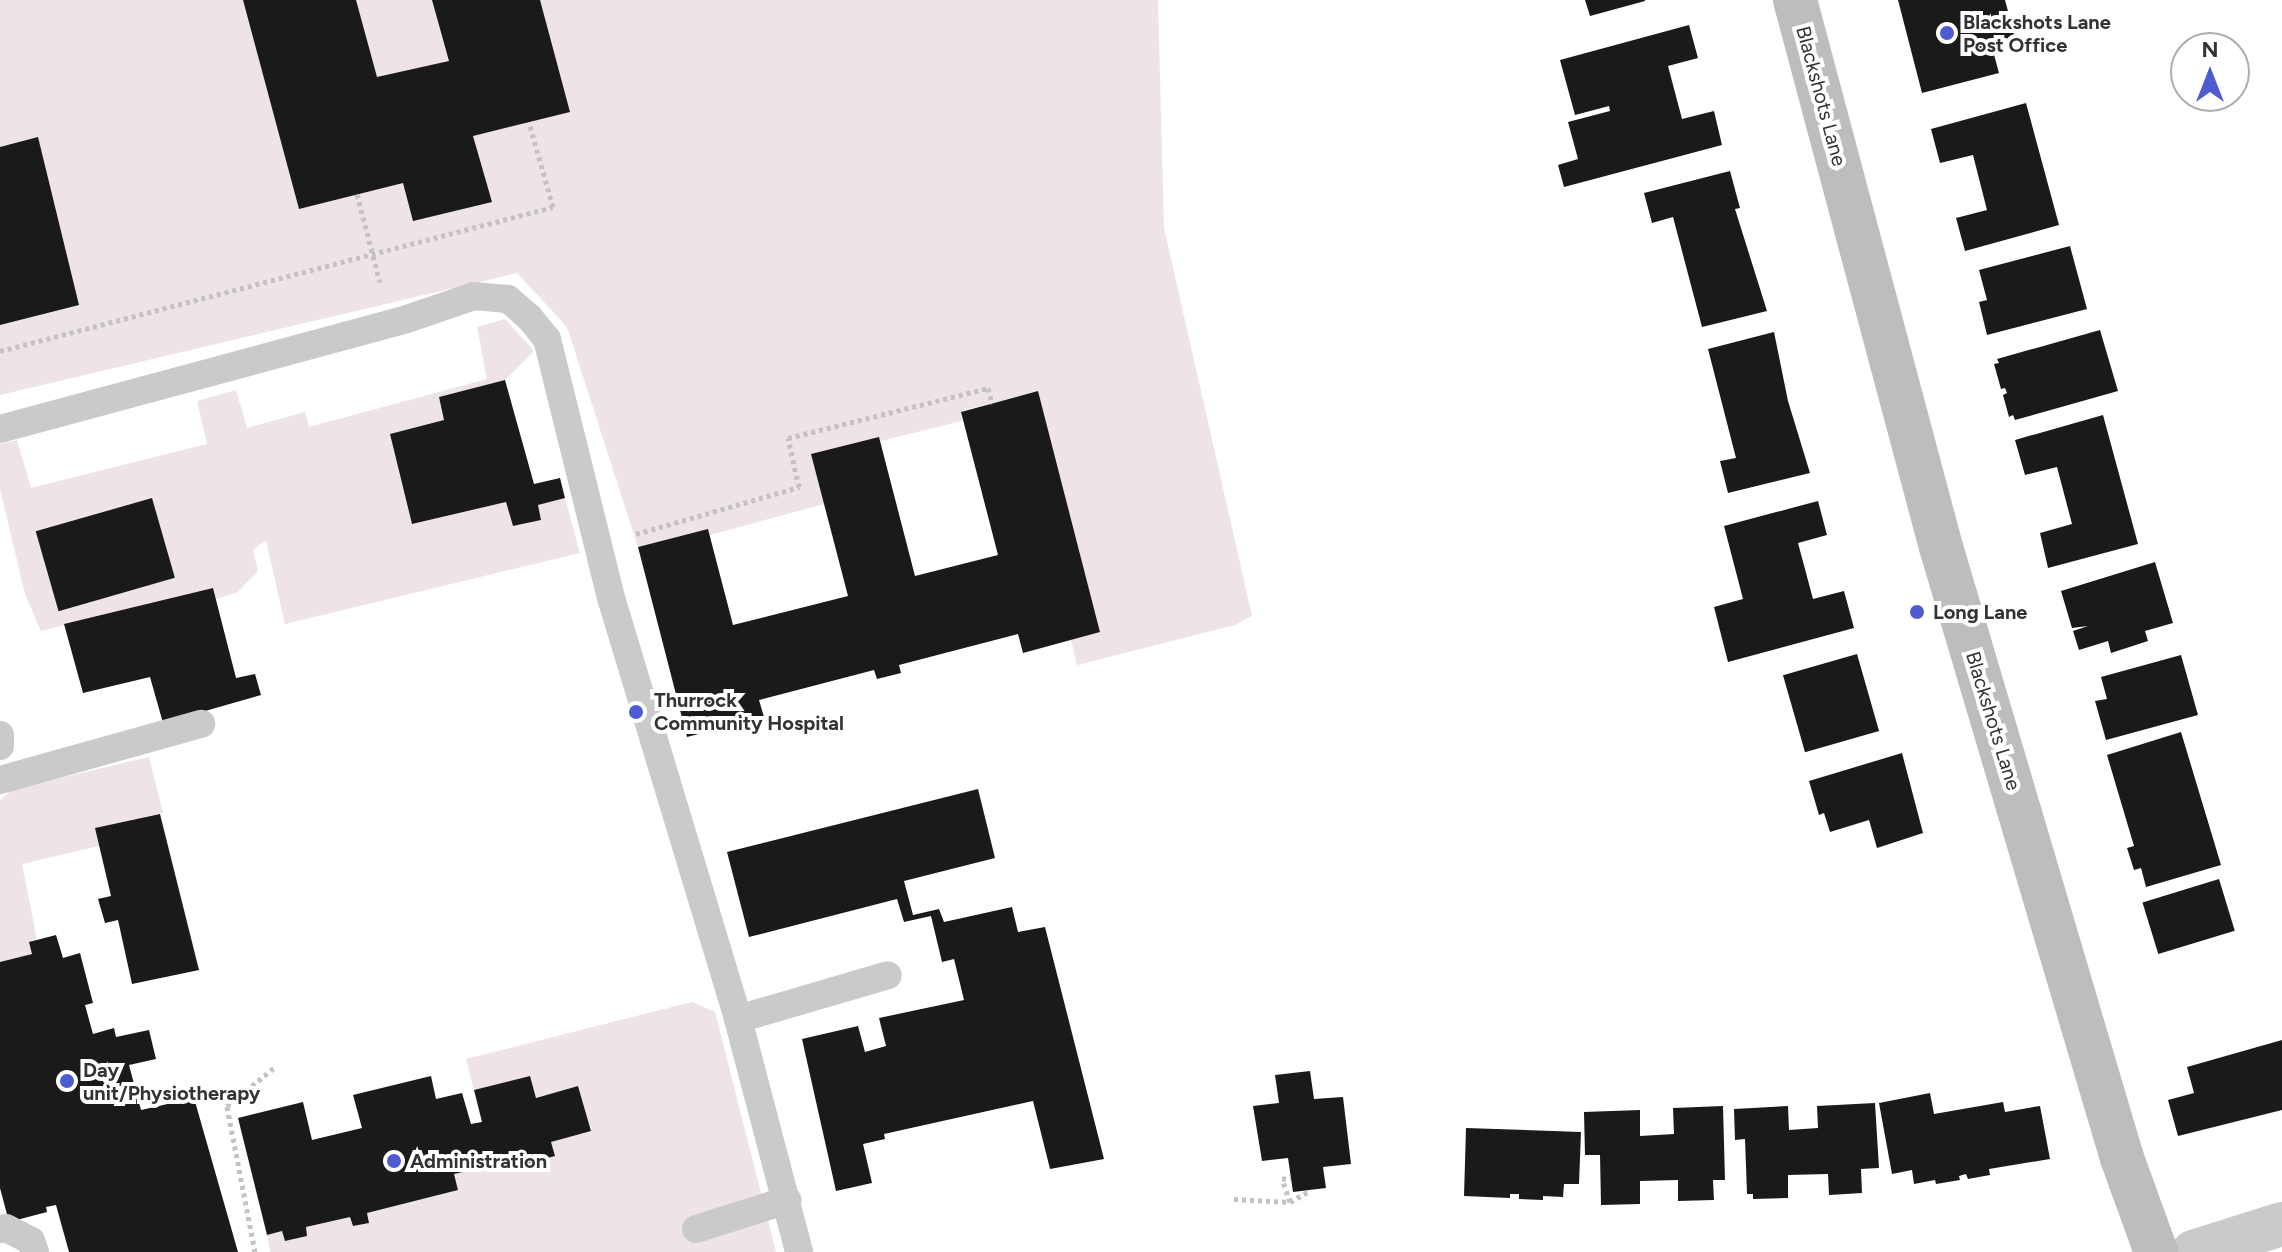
<!DOCTYPE html>
<html>
<head>
<meta charset="utf-8">
<style>
  body { margin:0 }
  #map { position:relative; width:2282px; height:1252px; overflow:hidden; background:#fff; font-family:Figtree,sans-serif }
  div>[style] { position:absolute }
  [style*='--x'] { left:calc(var(--x)*1px); top:calc(var(--y)*1px); width:calc(var(--w)*1px); rotate:calc(var(--a)*1deg) }
  .green>* { inset:0; background:#ede3e9 }
  .building>* { inset:0; background:#1a1a1a; transform-origin:0 0 }
  .path>* { height:5px; margin-top:-2.5px; transform-origin:0; background:repeating-linear-gradient(90deg,#c3c3c3 0 4px,transparent 0 8px) }
  .lane>* { height:28px; margin:-14px; padding:0 14px; transform-origin:14px; border-radius:14px; background:#cacaca }
  .street>* { height:44px; margin:-22px; padding:0 22px; transform-origin:22px; border-radius:22px; background:#cacaca }
  .secondary>* { height:44px; margin:-22px; padding:0 22px; transform-origin:22px; border-radius:22px; background:#bdbdbd }
  .dots>* { width:22px; height:22px; translate:-50% -50%; box-sizing:border-box; border:4px solid #fff; border-radius:50% }
  span { translate:-50% -50%; white-space:nowrap; text-align:center; line-height:1.15; -webkit-text-stroke:8px #fff; paint-order:stroke }
  .poi-label { font-size:20px; color:#333; font-weight:700 }
  .left { translate:0 -50%; text-align:left }
  .street-label { font-size:20px; color:#333 }
  .north { position:absolute; left:2170px; top:32px; width:80px; height:80px; box-sizing:border-box; background:#fff; border:2px solid #adadad; border-radius:50%; rotate:0deg; font-size:22px; font-weight:700; line-height:32px; text-align:center; color:#333 }
  .north::after { content:''; display:block; margin:auto; width:28px; height:36px; background:#4e5bd1; clip-path:polygon(50% 0,100% 100%,50% 72%,0 100%) }
</style>
</head>
<body>
<div id="map">
  <div class="green">
    <i style="clip-path:polygon(0 0,1158px 0,1164px 228px,1252px 616px,1235px 625px,1077px 665px,1071px 640px,1100px 632px,1038px 391px,961px 411px,962px 421px,881px 441px,879px 437px,824px 504px,710px 535px,708px 530px,638px 547px,567px 327px,517px 273px,0 395px)"></i>
    <i style="clip-path:polygon(505px 319px,534px 351px,505px 380px,439px 397px,444px 420px,390px 434px,412px 524px,506px 502px,513px 526px,541px 520px,538px 505px,565px 498px,580px 553px,285px 624px,266px 540px,253px 550px,258px 571px,238px 592px,216px 599px,213px 588px,41px 631px,25px 594px,0 489px,0 444px,17px 440px,31px 488px,207px 444px,197px 401px,236px 390px,247px 428px,305px 412px,309px 427px,487px 379px,477px 327px)"></i>
    <i style="clip-path:polygon(149px 757px,163px 813px,96px 828px,99px 846px,22px 864px,37px 940px,32px 954px,0 962px,0 800px,13px 789px)"></i>
    <i style="clip-path:polygon(692px 1002px,715px 1012px,776px 1252px,270px 1252px,267px 1235px,282px 1231px,285px 1241px,307px 1236px,306px 1227px,350px 1217px,353px 1226px,369px 1223px,367px 1213px,458px 1190px,454px 1174px,494px 1165px,497px 1172px,554px 1156px,551px 1142px,591px 1131px,578px 1086px,536px 1098px,529px 1076px,474px 1090px,466px 1059px)"></i>
  </div>
  <div class="building">
    <i style="clip-path:polygon(243px 0,356px 0,377px 77px,449px 61px,432px 0,540px 0,570px 112px,473px 136px,492px 202px,413px 221px,403px 183px,299px 209px)"></i>
    <i style="clip-path:polygon(1585px 0,1645px 0,1645px 1px,1590px 16px)"></i>
    <i style="clip-path:polygon(1898px 0,2005px 0,2016px 41px,1992px 47px,1999px 73px,1922px 93px)"></i>
    <i style="clip-path:polygon(1689px 25px,1698px 58px,1668px 66px,1682px 119px,1714px 111px,1722px 145px,1564px 187px,1558px 165px,1578px 159px,1568px 122px,1610px 111px,1609px 106px,1575px 115px,1560px 60px)"></i>
    <i style="clip-path:polygon(2026px 103px,2059px 225px,1965px 251px,1956px 218px,1987px 210px,1973px 155px,1940px 163px,1931px 129px)"></i>
    <i style="clip-path:polygon(38px 137px,79px 305px,0 325px,0 147px)"></i>
    <i style="clip-path:polygon(1730px 171px,1740px 208px,1735px 209px,1767px 311px,1702px 327px,1673px 217px,1652px 223px,1644px 193px)"></i>
    <i style="clip-path:polygon(2070px 246px,2087px 309px,1987px 335px,1979px 302px,1987px 300px,1979px 270px)"></i>
    <i style="clip-path:polygon(2100px 330px,2118px 391px,2015px 420px,2013px 415px,2009px 417px,2003px 395px,2007px 393px,2005px 388px,2001px 389px,1994px 364px,1999px 363px,1997px 359px)"></i>
    <i style="clip-path:polygon(1774px 332px,1788px 401px,1810px 473px,1728px 493px,1720px 461px,1736px 458px,1708px 349px)"></i>
    <i style="clip-path:polygon(505px 380px,534px 484px,560px 478px,565px 498px,538px 505px,541px 520px,513px 526px,506px 502px,412px 524px,390px 434px,444px 420px,439px 397px)"></i>
    <i style="clip-path:polygon(1038px 391px,1100px 632px,1023px 653px,1018px 634px,899px 665px,901px 673px,877px 679px,874px 670px,759px 700px,764px 717px,687px 737px,638px 547px,708px 529px,733px 625px,848px 596px,811px 454px,879px 437px,915px 576px,998px 555px,961px 412px)"></i>
    <i style="clip-path:polygon(2103px 415px,2138px 544px,2048px 568px,2040px 533px,2072px 524px,2057px 467px,2025px 475px,2015px 440px)"></i>
    <i style="left:152px;top:498px;width:83px;height:121px;rotate:74deg"></i>
    <i style="clip-path:polygon(1818px 501px,1827px 535px,1798px 543px,1813px 599px,1844px 591px,1854px 628px,1728px 662px,1714px 607px,1743px 599px,1724px 526px)"></i>
    <i style="clip-path:polygon(2155px 562px,2173px 623px,2145px 631px,2148px 641px,2111px 653px,2108px 641px,2079px 650px,2073px 631px,2088px 626px,2072px 628px,2061px 591px)"></i>
    <i style="clip-path:polygon(213px 588px,236px 678px,255px 674px,261px 695px,163px 723px,150px 677px,83px 693px,64px 624px)"></i>
    <i style="left:1857px;top:654px;width:80px;height:77px;rotate:74deg"></i>
    <i style="clip-path:polygon(2181px 655px,2198px 715px,2106px 740px,2095px 701px,2107px 699px,2101px 677px)"></i>
    <i style="clip-path:polygon(2181px 732px,2221px 865px,2146px 887px,2141px 868px,2134px 870px,2127px 848px,2134px 846px,2107px 755px)"></i>
    <i style="clip-path:polygon(1902px 753px,1923px 833px,1877px 848px,1869px 820px,1830px 832px,1824px 813px,1819px 815px,1809px 781px)"></i>
    <i style="clip-path:polygon(978px 789px,995px 858px,904px 881px,913px 915px,939px 909px,944px 922px,1012px 907px,1018px 932px,1045px 927px,1104px 1159px,1050px 1169px,1033px 1101px,884px 1134px,885px 1139px,863px 1144px,872px 1183px,836px 1191px,802px 1039px,858px 1026px,865px 1052px,886px 1046px,879px 1018px,964px 1000px,954px 959px,942px 962px,931px 916px,904px 922px,897px 899px,749px 937px,727px 852px)"></i>
    <i style="clip-path:polygon(160px 814px,199px 970px,132px 984px,118px 920px,105px 923px,98px 899px,111px 896px,95px 828px)"></i>
    <i style="left:2219px;top:879px;width:54px;height:80px;rotate:73deg"></i>
    <i style="clip-path:polygon(56px 935px,63px 958px,80px 953px,93px 1003px,85px 1005px,93px 1034px,114px 1028px,116px 1037px,149px 1030px,156px 1059px,129px 1065px,141px 1110px,194px 1098px,238px 1252px,69px 1252px,56px 1205px,46px 1207px,47px 1212px,9px 1222px,0 1188px,0 962px,32px 954px,29px 942px)"></i>
    <i style="clip-path:polygon(2282px 1040px,2282px 1110px,2178px 1136px,2168px 1100px,2194px 1093px,2187px 1067px)"></i>
    <i style="clip-path:polygon(1310px 1071px,1314px 1099px,1343px 1097px,1351px 1164px,1323px 1167px,1326px 1188px,1293px 1192px,1288px 1158px,1262px 1161px,1253px 1106px,1279px 1103px,1275px 1075px)"></i>
    <i style="clip-path:polygon(431px 1076px,436px 1099px,462px 1093px,471px 1124px,482px 1122px,474px 1090px,530px 1076px,536px 1098px,578px 1086px,591px 1131px,551px 1142px,555px 1156px,496px 1172px,494px 1165px,454px 1174px,458px 1190px,367px 1213px,369px 1223px,353px 1226px,350px 1217px,306px 1227px,307px 1236px,285px 1241px,282px 1231px,267px 1235px,238px 1118px,303px 1102px,312px 1140px,362px 1128px,353px 1095px)"></i>
    <i style="clip-path:polygon(1930px 1093px,1934px 1114px,2003px 1102px,2005px 1112px,2040px 1106px,2050px 1159px,1989px 1169px,1990px 1175px,1968px 1179px,1966px 1174px,1959px 1176px,1960px 1180px,1936px 1184px,1935px 1180px,1914px 1184px,1912px 1170px,1892px 1174px,1879px 1103px)"></i>
    <i style="clip-path:polygon(1875px 1103px,1879px 1168px,1861px 1169px,1862px 1193px,1829px 1195px,1828px 1174px,1788px 1175px,1788px 1198px,1753px 1199px,1753px 1194px,1747px 1194px,1745px 1139px,1735px 1140px,1734px 1109px,1788px 1106px,1789px 1130px,1818px 1128px,1817px 1106px)"></i>
    <i style="clip-path:polygon(1723px 1106px,1725px 1180px,1713px 1180px,1714px 1200px,1678px 1201px,1678px 1180px,1640px 1181px,1640px 1204px,1601px 1205px,1600px 1155px,1585px 1155px,1584px 1112px,1640px 1110px,1640px 1136px,1674px 1134px,1673px 1108px)"></i>
    <i style="clip-path:polygon(1466px 1128px,1581px 1132px,1579px 1184px,1564px 1184px,1563px 1197px,1543px 1196px,1543px 1200px,1519px 1199px,1519px 1194px,1510px 1194px,1510px 1198px,1464px 1196px)"></i>
  </div>
  <div class="path">
    <i style="--x:357;--y:194;--w:91;--a:75.4"></i>
    <i style="--x:0;--y:351;--w:571;--a:-14.6"></i>
    <i style="--x:553;--y:207;--w:88;--a:-105.8"></i>
    <i style="--x:636;--y:534;--w:170;--a:-16.1"></i>
    <i style="--x:799;--y:487;--w:50;--a:-102.7"></i>
    <i style="--x:788;--y:438;--w:206;--a:-14"></i>
    <i style="--x:988;--y:388;--w:16;--a:76"></i>
    <i style="--x:1234;--y:1199;--w:56;--a:3.1"></i>
    <i style="--x:1290;--y:1202;--w:24;--a:-30"></i>
    <i style="--x:1290;--y:1202;--w:24;--a:-109"></i>
    <i style="--x:1282;--y:1179;--w:9;--a:-13"></i>
    <i style="--x:255;--y:1252;--w:149;--a:-100.9"></i>
    <i style="--x:227;--y:1106;--w:62;--a:-39.1"></i>
  </div>
  <div class="lane">
    <i style="--x:0;--y:429;--w:422;--a:-15.1"></i>
    <i style="--x:407;--y:319;--w:71;--a:-18.9"></i>
    <i style="--x:474;--y:296;--w:34;--a:5"></i>
    <i style="--x:508;--y:299;--w:28;--a:41"></i>
    <i style="--x:529;--y:317;--w:28;--a:51"></i>
    <i style="--x:547;--y:339;--w:270;--a:76.1"></i>
    <i style="--x:612;--y:601;--w:437;--a:73.2"></i>
    <i style="--x:738;--y:1019;--w:241;--a:75.3"></i>
    <i style="--x:0;--y:735;--w:11;--a:90"></i>
    <i style="--x:0;--y:780;--w:209;--a:-15.6"></i>
    <i style="--x:738;--y:1019;--w:156;--a:-16.3"></i>
    <i style="--x:0;--y:1229;--w:6;--a:-9"></i>
    <i style="--x:6;--y:1228;--w:28;--a:27"></i>
    <i style="--x:31;--y:1241;--w:12;--a:70"></i>
    <i style="--x:696;--y:1229;--w:96;--a:-17.5"></i>
  </div>
  <div class="street">
    <i style="--x:2193;--y:1252;--w:93;--a:-17.5"></i>
  </div>
  <div class="secondary">
    <i style="--x:1795;--y:0;--w:566;--a:75.06"></i>
    <i style="--x:1941;--y:547;--w:637;--a:73.5"></i>
    <i style="--x:2122;--y:1158;--w:100;--a:70.1"></i>
  </div>
  <div class="dots">
    <i style="left:1947px;top:33px;background:#4e5bd1"></i>
    <i style="left:1917px;top:612px;background:#4e5bd1"></i>
    <i style="left:636px;top:712px;background:#4e5bd1"></i>
    <i style="left:67px;top:1081px;background:#4e5bd1"></i>
    <i style="left:394px;top:1161px;background:#4e5bd1"></i>
  </div>
  <div class="poi-label">
    <span class="left" style="left:1963px;top:34px">Blackshots Lane<br>Post Office</span>
    <span class="left" style="left:1933px;top:612px">Long Lane</span>
    <span class="left" style="left:654px;top:712px">Thurrock<br>Community Hospital</span>
    <span class="left" style="left:83px;top:1082px">Day<br>unit/Physiotherapy</span>
    <span class="left" style="left:410px;top:1161px">Administration</span>
  </div>
  <div class="street-label">
    <span style="left:1821px;top:96px;rotate:75deg">Blackshots Lane</span>
    <span style="left:1993px;top:721px;rotate:73deg">Blackshots Lane</span>
  </div>
  <div class="north">N</div>
</div>
</body>
</html>
